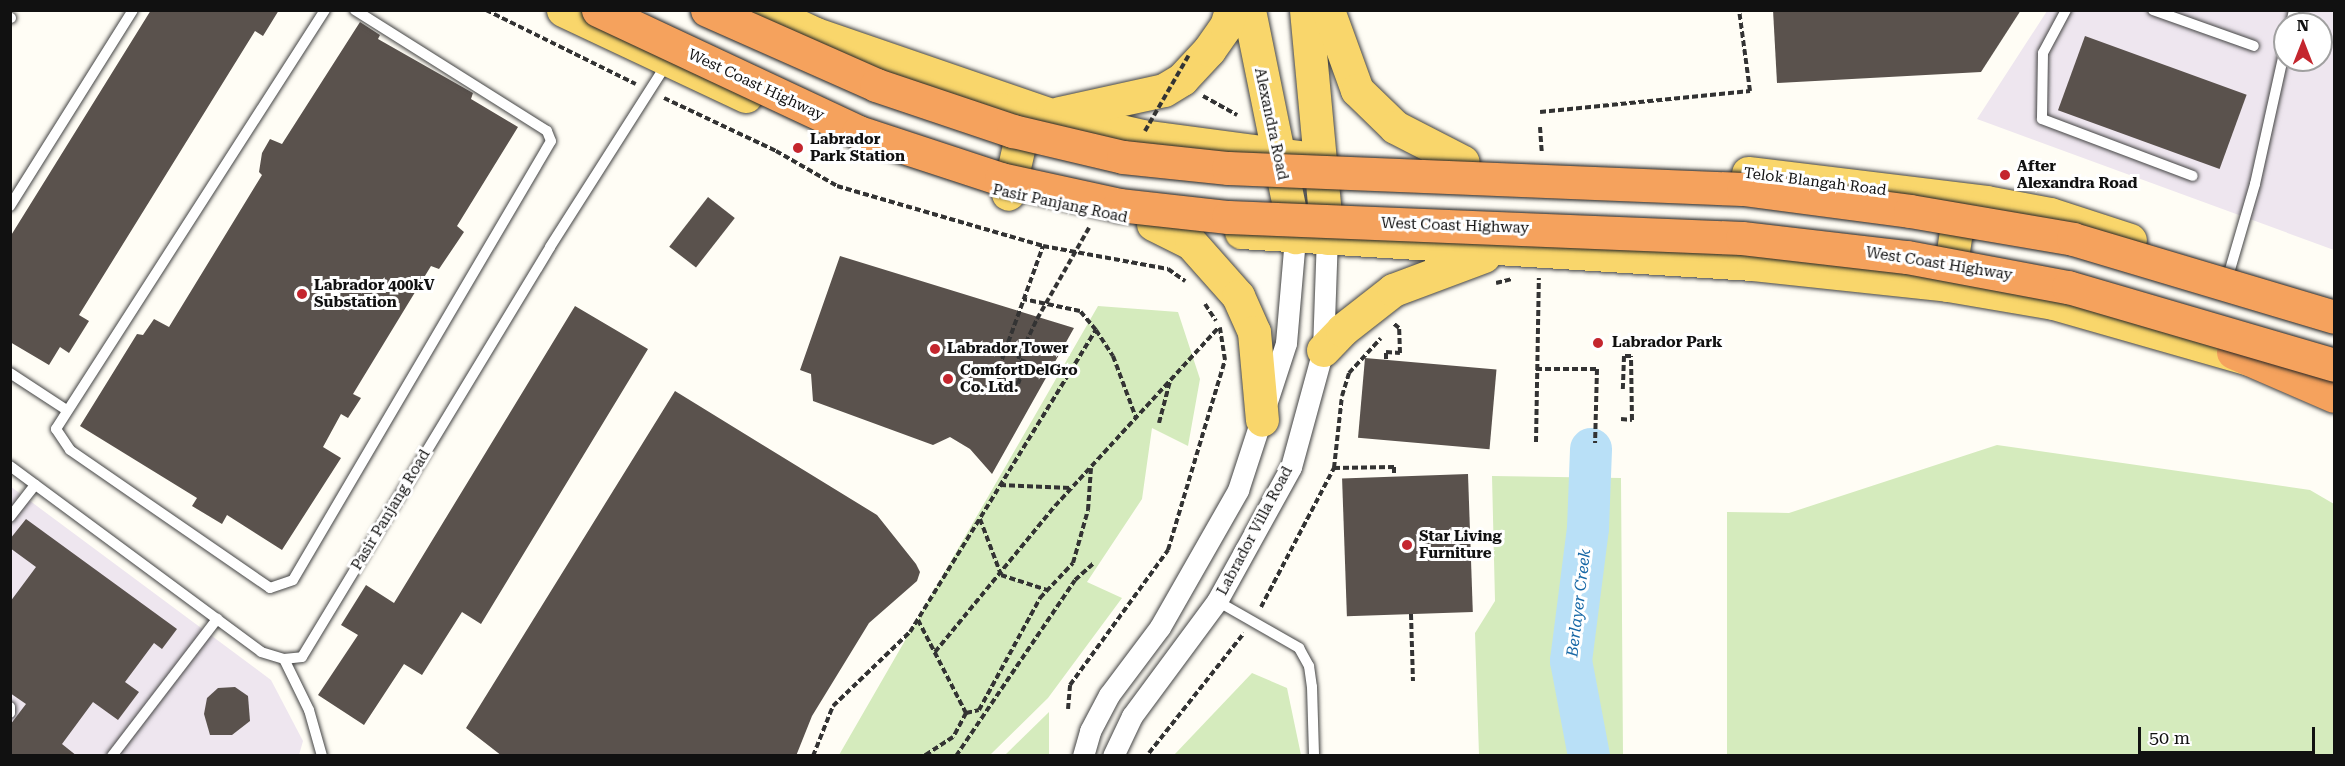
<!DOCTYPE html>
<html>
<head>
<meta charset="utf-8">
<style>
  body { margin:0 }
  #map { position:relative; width:2345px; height:766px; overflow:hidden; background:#fffdf5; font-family:"Roboto Serif",serif }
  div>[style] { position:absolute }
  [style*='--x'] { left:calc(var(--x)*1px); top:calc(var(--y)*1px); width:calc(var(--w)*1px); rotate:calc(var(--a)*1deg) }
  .industrial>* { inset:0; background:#eee6ef }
  .green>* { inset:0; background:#d5ebbd }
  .river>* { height:42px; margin:-21px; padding:0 21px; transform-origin:21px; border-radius:21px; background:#b9e0f7 }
  .building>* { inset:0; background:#5a524d; transform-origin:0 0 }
  .path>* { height:4px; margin-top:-2px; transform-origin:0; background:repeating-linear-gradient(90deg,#333 0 6px,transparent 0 9px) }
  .roads { filter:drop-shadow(0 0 2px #444) drop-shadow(0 0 2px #444) }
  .lane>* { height:10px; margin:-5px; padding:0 5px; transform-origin:5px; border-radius:5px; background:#fff }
  .street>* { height:21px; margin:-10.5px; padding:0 10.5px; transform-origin:10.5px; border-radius:10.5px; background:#fff }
  .primary>* { height:33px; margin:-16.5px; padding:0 16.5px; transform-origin:16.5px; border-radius:16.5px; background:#f9d66b }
  .highway>* { height:33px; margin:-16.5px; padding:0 16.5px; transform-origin:16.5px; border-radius:16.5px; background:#f5a25d }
  .path-bridge>* { height:4px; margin-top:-2px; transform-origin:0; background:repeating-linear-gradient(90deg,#333 0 6px,transparent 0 9px) }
  .bridges { filter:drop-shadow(0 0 2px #222) drop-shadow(0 0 2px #222) }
  .highway-bridge>* { height:33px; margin:-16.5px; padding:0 16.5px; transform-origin:16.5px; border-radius:16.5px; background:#f5a25d }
  .dots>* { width:16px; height:16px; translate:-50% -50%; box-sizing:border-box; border:3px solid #fff; border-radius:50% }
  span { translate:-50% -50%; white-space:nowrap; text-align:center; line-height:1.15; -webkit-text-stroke:6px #fff; paint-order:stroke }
  .street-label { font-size:15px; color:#111 }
  .poi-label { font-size:15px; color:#111; font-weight:700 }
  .left { translate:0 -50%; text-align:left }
  .water-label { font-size:16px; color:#1768a6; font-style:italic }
  .frame { position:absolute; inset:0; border:12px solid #111; pointer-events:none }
  .north { position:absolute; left:2273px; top:12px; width:60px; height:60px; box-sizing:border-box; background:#fff; border:2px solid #a0a0a0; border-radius:50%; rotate:0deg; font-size:16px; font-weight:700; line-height:24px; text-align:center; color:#111 }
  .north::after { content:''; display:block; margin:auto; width:21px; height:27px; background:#c4262e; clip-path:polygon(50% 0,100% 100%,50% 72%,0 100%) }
  .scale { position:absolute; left:2138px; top:727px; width:177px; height:27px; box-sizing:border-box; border:3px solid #111; border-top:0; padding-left:8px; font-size:18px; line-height:21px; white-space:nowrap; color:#111; -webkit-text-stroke:4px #fff; paint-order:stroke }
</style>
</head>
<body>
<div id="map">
  <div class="industrial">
    <i style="clip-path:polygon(evenodd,2047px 11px,2334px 11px,2334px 250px,1977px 119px,2047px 11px,2285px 24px,2321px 24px,2321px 60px,2285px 60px,2285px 24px)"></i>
    <i style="clip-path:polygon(10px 486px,271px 680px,303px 741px,299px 755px,11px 755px)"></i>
  </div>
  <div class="green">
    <i style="clip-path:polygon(1098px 306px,1178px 312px,1200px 379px,1188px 446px,1152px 428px,1142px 499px,1087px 582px,1122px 598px,1048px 698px,990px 755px,839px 755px)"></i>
    <i style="clip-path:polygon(1997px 445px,2310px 490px,2334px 504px,2334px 755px,1727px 755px,1727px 512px,1789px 513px)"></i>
    <i style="clip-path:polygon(1492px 476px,1621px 478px,1623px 755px,1479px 755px,1475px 633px,1495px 601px)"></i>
    <i style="clip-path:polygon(1252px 673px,1287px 688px,1301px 755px,1174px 755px)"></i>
    <i style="clip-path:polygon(1049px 712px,1049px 755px,1005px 755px)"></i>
  </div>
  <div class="river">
    <i style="--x:1589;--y:756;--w:97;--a:-100.7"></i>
    <i style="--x:1571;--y:661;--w:134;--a:-82.7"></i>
    <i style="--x:1588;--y:528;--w:79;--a:-87.8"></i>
  </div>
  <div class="building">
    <i style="clip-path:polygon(151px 10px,279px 10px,263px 36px,255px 31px,79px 315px,89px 321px,69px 353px,60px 347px,49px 365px,10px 342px,10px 237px)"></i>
    <i style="clip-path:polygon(1773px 10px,2021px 10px,1981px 72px,1777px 83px)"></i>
    <i style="clip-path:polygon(360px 22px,380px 35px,378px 39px,473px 93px,471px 99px,518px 127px,457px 226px,464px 232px,439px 269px,431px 266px,353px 394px,361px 398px,348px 418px,341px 414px,323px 447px,341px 458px,282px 550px,227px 515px,222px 524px,192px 506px,197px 498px,80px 426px,137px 334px,143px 335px,154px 319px,169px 327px,262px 175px,259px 172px,262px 153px,270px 139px,282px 144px)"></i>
    <i style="left:2085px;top:36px;width:172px;height:79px;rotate:20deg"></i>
    <i style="left:708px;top:197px;width:34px;height:63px;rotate:38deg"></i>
    <i style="clip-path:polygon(840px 256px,1074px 328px,992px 474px,970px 449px,950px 437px,933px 445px,813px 401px,811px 374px,800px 370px)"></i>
    <i style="clip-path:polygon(575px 306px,648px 349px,481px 624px,462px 612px,422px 675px,404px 664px,364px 725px,318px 695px,358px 635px,341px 625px,366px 585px,394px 603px)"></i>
    <i style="left:1365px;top:358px;width:132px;height:80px;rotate:5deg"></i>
    <i style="clip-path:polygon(675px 391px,877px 515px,916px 564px,920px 572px,917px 581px,869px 623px,812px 716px,796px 756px,502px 756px,466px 728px)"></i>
    <i style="left:1468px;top:474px;width:138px;height:126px;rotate:88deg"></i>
    <i style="clip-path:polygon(26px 519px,177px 629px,162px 649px,154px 643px,125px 682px,139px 692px,118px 720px,93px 702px,62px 744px,77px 756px,10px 756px,10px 725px,26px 704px,10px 693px,10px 602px,36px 567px,10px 548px,10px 539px)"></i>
    <i style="clip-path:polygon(235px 687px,248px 696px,250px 721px,232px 735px,210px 735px,204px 714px,207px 698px,218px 688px)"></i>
  </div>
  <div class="path">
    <i style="--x:486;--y:10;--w:167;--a:26.3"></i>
    <i style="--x:1203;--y:96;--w:39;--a:29"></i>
    <i style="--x:664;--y:98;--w:124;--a:25.3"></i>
    <i style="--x:776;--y:151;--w:70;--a:29.8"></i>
    <i style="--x:837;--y:186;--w:215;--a:16.2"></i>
    <i style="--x:1043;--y:246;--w:127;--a:10.4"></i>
    <i style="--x:1168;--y:269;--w:21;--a:35"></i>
    <i style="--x:1540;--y:112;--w:211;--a:-5.7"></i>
    <i style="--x:1750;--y:91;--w:82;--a:-97.7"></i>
    <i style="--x:1540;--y:127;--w:27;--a:86"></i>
    <i style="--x:1496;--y:283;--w:16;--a:-14"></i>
    <i style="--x:1205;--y:304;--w:20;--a:57"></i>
    <i style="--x:1096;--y:330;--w:31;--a:57"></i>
    <i style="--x:1113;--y:356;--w:66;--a:69.6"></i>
    <i style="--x:1386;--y:359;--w:7;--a:-90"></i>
    <i style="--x:1386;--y:352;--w:14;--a:4"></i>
    <i style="--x:1400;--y:353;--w:25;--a:-92"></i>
    <i style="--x:1399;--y:328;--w:8;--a:-140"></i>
    <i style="--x:1026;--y:362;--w:23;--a:110"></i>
    <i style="--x:1018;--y:384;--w:23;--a:-160"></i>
    <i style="--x:996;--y:376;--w:138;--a:-70.1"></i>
    <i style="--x:1536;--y:369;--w:61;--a:0"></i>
    <i style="--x:1597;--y:369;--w:74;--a:91.5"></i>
    <i style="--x:1621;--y:419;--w:11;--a:5"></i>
    <i style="--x:1632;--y:420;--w:64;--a:-90.9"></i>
    <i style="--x:1631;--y:356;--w:7;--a:180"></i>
    <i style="--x:1624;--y:356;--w:35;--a:92"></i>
    <i style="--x:1159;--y:423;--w:43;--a:-75.3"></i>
    <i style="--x:1536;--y:442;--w:164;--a:-89"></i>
    <i style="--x:1334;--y:468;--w:60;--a:-1"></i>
    <i style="--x:1394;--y:467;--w:9;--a:90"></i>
    <i style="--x:1000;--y:485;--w:71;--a:2.4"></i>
    <i style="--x:980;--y:519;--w:60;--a:69.4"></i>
    <i style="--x:1001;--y:575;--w:48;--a:18.1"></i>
    <i style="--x:1261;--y:607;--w:157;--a:-62.3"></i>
    <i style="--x:1334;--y:468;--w:72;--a:-83.7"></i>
    <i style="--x:1342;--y:396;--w:24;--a:-73"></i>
    <i style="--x:1349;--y:373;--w:47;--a:-47.6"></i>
    <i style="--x:1411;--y:614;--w:67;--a:88.3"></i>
    <i style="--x:918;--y:620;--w:105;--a:62.7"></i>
    <i style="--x:966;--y:713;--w:27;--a:118"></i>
    <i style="--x:953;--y:737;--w:35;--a:147"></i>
    <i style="--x:935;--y:652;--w:189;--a:-50.6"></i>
    <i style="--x:1055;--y:506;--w:243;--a:-47.5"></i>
    <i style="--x:1068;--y:709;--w:24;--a:-85"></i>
    <i style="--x:1070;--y:685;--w:167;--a:-54"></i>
    <i style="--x:1168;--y:550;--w:198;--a:-73.3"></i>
    <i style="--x:1225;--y:360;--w:33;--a:-99"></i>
    <i style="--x:966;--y:713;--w:13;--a:-13"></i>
    <i style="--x:979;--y:710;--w:128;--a:-61.4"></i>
    <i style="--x:1040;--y:598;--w:48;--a:-46.7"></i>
    <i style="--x:1073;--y:563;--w:55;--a:-74.2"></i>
    <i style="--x:1088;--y:510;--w:42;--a:-85.9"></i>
    <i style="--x:1149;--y:753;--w:153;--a:-51.6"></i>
    <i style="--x:813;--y:756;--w:54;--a:-68.2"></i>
    <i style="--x:833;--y:706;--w:107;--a:-43.9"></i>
    <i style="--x:910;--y:632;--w:355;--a:-58.4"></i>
    <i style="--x:1096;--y:330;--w:25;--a:-130"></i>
    <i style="--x:1080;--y:311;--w:58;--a:-168.1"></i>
    <i style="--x:956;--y:756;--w:212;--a:-55.9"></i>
    <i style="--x:1075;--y:580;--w:25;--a:-42"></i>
  </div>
  <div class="roads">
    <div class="lane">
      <i style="--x:325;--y:10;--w:498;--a:122.7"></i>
      <i style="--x:56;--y:429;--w:25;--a:56"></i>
      <i style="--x:70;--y:450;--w:243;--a:34.6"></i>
      <i style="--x:270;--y:588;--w:24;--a:-19"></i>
      <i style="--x:293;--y:580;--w:509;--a:-59.56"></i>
      <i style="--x:551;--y:141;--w:11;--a:-112"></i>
      <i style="--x:547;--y:131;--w:227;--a:-147.8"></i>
      <i style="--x:2066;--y:10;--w:49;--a:118.1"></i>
      <i style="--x:2043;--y:53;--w:66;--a:90.9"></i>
      <i style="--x:2042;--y:119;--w:161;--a:20.7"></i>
      <i style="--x:2153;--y:10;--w:107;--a:19.6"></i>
      <i style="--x:10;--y:18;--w:1;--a:0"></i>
      <i style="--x:2291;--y:24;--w:14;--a:-78"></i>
      <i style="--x:10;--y:206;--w:231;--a:-57.9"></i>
      <i style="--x:2229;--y:273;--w:93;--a:-73.7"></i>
      <i style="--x:2255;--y:184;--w:138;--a:-77.5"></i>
      <i style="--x:10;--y:373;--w:66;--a:33.2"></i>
      <i style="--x:10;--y:466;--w:312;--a:36.5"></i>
      <i style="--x:261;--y:652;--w:24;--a:17"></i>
      <i style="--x:284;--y:659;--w:18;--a:-6"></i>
      <i style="--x:302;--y:657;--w:479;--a:-58.8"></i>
      <i style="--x:550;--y:247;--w:218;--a:-57.5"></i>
      <i style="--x:10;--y:517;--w:41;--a:-52"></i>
      <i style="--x:1217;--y:601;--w:95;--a:29.8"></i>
      <i style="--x:1299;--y:648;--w:21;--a:61"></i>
      <i style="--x:1309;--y:666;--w:21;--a:82"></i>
      <i style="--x:1312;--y:687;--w:69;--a:88.3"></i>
      <i style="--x:284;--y:659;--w:57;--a:63.9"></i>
      <i style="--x:309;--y:710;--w:48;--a:74.2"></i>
      <i style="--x:10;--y:707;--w:6;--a:90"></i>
      <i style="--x:112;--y:756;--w:173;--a:-52.5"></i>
    </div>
    <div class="street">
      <i style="--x:1083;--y:756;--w:26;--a:-74"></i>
      <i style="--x:1090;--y:731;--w:41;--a:-62.2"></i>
      <i style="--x:1109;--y:695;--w:85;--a:-53.1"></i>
      <i style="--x:1160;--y:627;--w:158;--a:-60.3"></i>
      <i style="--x:1238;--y:490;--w:155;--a:-71.9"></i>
      <i style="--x:1286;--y:343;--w:106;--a:-85.1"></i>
      <i style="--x:1113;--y:756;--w:44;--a:-64.6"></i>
      <i style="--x:1132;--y:716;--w:143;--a:-53.5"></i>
      <i style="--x:1217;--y:601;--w:153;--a:-61.1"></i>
      <i style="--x:1291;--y:467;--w:121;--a:-74.7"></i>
      <i style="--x:1323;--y:350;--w:112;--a:-88"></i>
    </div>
    <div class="primary">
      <i style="--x:563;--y:10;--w:202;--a:25.2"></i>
      <i style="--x:764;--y:10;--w:57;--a:24.8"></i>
      <i style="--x:816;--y:34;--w:249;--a:19"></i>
      <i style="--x:1051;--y:115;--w:93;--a:13"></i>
      <i style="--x:1142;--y:136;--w:159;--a:7.6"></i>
      <i style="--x:1249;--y:10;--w:232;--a:78.5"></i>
      <i style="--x:1306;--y:10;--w:229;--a:84.7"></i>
      <i style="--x:1328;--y:10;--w:85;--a:70.1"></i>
      <i style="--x:1357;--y:90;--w:53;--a:44.2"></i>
      <i style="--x:1395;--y:127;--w:76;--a:27.2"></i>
      <i style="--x:1001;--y:109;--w:37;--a:59"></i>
      <i style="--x:1020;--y:141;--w:54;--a:102.8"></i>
      <i style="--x:1059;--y:113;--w:107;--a:-12.4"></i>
      <i style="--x:1164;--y:90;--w:21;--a:-31"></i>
      <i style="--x:1182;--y:79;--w:40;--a:-47"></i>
      <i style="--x:1209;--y:50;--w:29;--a:-55"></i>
      <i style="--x:1226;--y:26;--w:17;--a:-73"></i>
      <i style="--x:1748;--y:173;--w:240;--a:6.9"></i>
      <i style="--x:1986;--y:202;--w:65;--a:10.6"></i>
      <i style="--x:2050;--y:214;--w:84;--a:18"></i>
      <i style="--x:1153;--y:224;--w:42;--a:26.6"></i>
      <i style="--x:1191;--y:243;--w:71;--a:48.4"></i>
      <i style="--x:1238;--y:296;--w:39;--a:66"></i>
      <i style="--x:1254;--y:332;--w:88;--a:84.8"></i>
      <i style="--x:1241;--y:232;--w:513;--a:3.58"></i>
      <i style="--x:1753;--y:264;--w:196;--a:6.1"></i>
      <i style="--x:1948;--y:285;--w:107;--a:9.7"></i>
      <i style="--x:2053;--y:303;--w:212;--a:15.9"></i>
      <i style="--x:1948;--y:285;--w:55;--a:-81.6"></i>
      <i style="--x:1956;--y:231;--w:39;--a:-44"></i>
      <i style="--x:1323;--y:350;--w:28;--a:-46"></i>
      <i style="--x:1342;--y:330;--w:65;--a:-38.1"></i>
      <i style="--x:1393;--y:290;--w:97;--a:-20.5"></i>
    </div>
    <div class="highway">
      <i style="--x:2233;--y:352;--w:110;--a:23.5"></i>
    </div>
  </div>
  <div class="path-bridge">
    <i style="--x:1145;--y:131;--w:90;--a:-60"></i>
    <i style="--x:1026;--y:362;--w:9;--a:-159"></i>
    <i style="--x:1018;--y:359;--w:44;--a:-64.6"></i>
    <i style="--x:1037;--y:319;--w:107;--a:-60.3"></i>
  </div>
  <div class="bridges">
    <div class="highway-bridge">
      <i style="--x:598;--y:10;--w:287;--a:25.1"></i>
      <i style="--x:858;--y:132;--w:151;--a:18.2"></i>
      <i style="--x:1001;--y:179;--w:121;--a:12.4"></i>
      <i style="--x:1119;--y:205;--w:110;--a:6.3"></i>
      <i style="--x:1228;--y:217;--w:514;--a:2.34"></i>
      <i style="--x:1742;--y:238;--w:166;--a:6.6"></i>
      <i style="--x:1907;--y:257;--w:164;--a:10.6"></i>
      <i style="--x:2068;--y:287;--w:277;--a:16.3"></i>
      <i style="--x:707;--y:10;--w:185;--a:23.9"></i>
      <i style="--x:876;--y:85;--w:145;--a:18.6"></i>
      <i style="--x:1013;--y:131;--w:113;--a:13.3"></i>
      <i style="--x:1123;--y:157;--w:106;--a:6"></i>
      <i style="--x:1228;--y:168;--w:515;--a:2.34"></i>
      <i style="--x:1743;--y:189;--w:168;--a:7.5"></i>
      <i style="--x:1910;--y:211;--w:165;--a:9.7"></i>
      <i style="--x:2073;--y:239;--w:272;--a:16.6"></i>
    </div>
  </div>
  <div class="dots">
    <i style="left:798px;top:148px;background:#c4262e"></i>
    <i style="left:2005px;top:175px;background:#c4262e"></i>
    <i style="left:302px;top:294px;background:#c4262e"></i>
    <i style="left:1598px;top:343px;background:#c4262e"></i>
    <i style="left:935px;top:349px;background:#c4262e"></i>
    <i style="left:948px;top:379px;background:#c4262e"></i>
    <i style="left:1407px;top:545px;background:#c4262e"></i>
  </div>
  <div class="street-label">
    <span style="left:756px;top:85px;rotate:25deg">West Coast Highway</span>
    <span style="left:1271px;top:124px;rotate:78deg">Alexandra Road</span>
    <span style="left:1815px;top:182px;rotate:7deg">Telok Blangah Road</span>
    <span style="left:1060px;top:204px;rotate:12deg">Pasir Panjang Road</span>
    <span style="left:1455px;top:226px;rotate:2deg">West Coast Highway</span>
    <span style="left:1939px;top:264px;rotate:9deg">West Coast Highway</span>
    <span style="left:391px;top:510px;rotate:-59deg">Pasir Panjang Road</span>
    <span style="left:1255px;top:531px;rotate:-62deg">Labrador Villa Road</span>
  </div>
  <div class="poi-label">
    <span class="left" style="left:810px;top:148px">Labrador<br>Park Station</span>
    <span class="left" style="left:2017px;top:175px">After<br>Alexandra Road</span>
    <span class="left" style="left:314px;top:294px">Labrador 400kV<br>Substation</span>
    <span class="left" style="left:1612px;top:343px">Labrador Park</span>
    <span class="left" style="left:947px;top:349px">Labrador Tower</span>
    <span class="left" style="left:960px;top:379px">ComfortDelGro<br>Co. Ltd.</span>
    <span class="left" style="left:1419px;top:545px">Star Living<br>Furniture</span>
  </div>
  <div class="water-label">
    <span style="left:1579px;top:603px;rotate:-83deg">Berlayer Creek</span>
  </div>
  <div class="frame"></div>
  <div class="north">N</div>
  <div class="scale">50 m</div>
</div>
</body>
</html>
